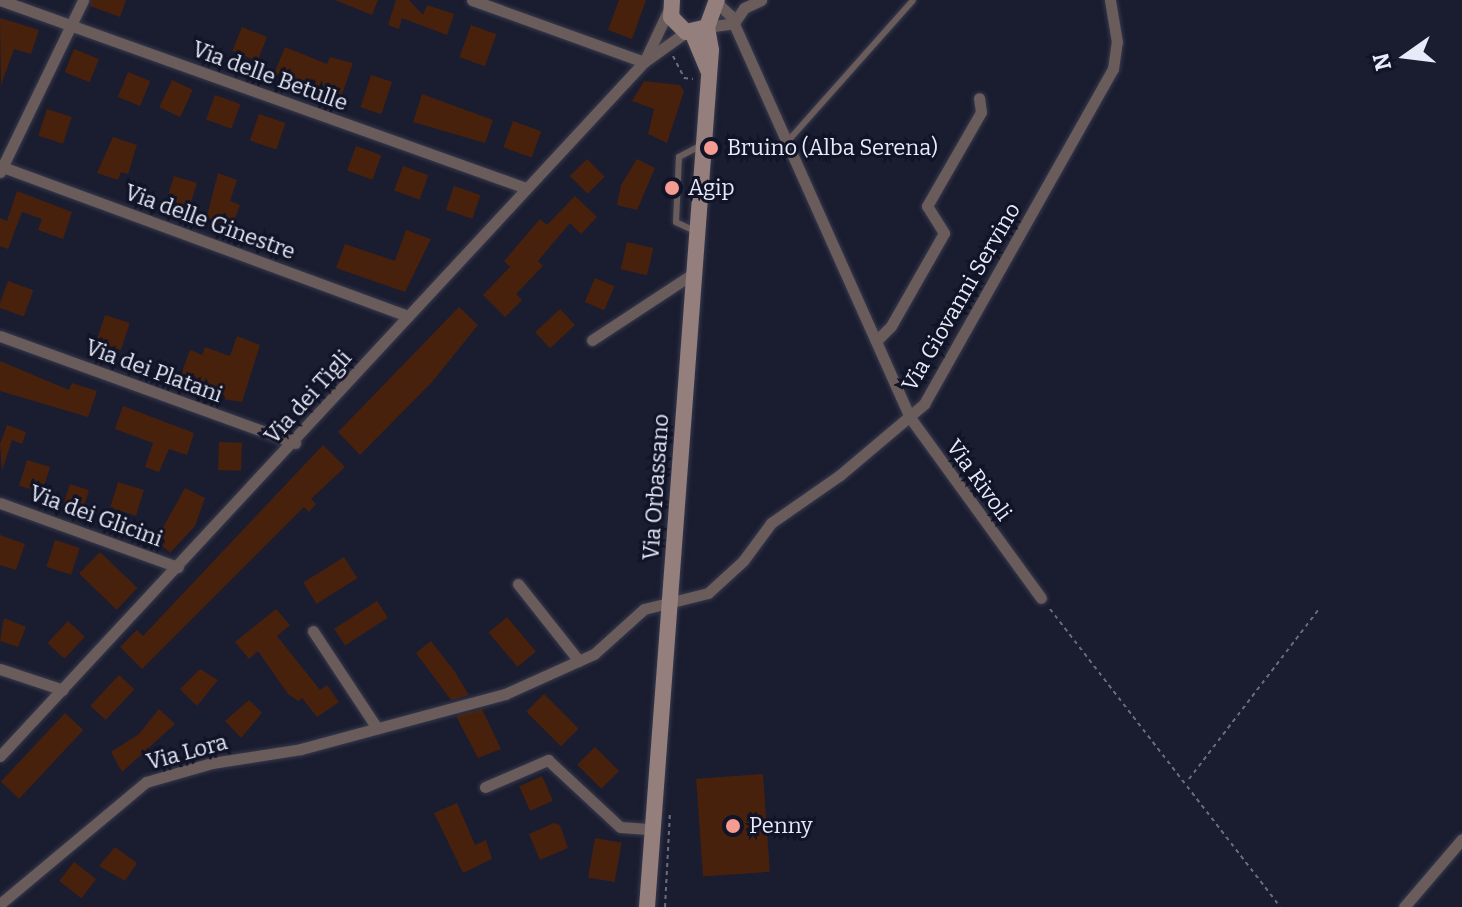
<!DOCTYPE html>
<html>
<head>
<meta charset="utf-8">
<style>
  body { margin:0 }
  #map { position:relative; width:1462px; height:907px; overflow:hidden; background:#1a1c30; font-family:Bitter,serif }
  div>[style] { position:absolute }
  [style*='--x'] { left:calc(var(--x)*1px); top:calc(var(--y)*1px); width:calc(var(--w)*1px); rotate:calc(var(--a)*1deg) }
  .building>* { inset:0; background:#48210d; transform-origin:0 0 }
  .path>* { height:2px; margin-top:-1px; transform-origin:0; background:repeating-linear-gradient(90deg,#6b6d7f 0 4px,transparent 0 8px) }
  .roads { filter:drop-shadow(0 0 2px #37394c) drop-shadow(0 0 2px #37394c) }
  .service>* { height:6px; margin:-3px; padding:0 3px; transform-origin:3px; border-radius:3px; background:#695c5a }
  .minor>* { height:11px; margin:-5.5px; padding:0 5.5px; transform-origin:5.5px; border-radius:5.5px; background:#695c5a }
  .secondary>* { height:16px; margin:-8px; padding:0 8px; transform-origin:8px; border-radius:8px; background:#947f7c }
  .dots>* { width:22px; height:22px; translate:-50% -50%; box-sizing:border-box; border:4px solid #111326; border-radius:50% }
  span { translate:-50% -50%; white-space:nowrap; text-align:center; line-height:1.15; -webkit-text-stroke:6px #111326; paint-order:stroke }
  .street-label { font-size:22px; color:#e7eaf8 }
  .poi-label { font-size:22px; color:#e7eaf8 }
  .left { translate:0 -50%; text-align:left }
  .north { position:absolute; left:1366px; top:16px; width:80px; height:80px; -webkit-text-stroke:6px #111326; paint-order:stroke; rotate:256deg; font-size:22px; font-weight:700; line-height:32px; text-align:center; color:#e7eaf8 }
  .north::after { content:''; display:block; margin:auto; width:28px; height:36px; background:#e7eaf8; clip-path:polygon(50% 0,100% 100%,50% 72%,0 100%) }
</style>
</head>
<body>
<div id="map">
  <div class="building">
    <i style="clip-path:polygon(91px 0,126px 0,120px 17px,90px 6px)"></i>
    <i style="clip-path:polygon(335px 0,378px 0,372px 15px)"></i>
    <i style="clip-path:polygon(396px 0,409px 0,423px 15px,427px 5px,454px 14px,447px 35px,402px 18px,399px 29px,388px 25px)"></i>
    <i style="clip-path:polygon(619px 0,646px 0,632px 39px,608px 30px)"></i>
    <i style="clip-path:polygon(0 18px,39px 30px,31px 54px,14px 49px,1px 85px)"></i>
    <i style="left:471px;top:25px;width:27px;height:34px;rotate:20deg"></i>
    <i style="left:242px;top:27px;width:27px;height:26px;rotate:22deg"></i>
    <i style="clip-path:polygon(285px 47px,327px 64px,330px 57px,353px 63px,340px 100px,274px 74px)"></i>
    <i style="left:74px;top:49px;width:27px;height:25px;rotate:22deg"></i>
    <i style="left:128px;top:72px;width:24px;height:27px;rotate:22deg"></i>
    <i style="left:371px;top:75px;width:22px;height:34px;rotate:18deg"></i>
    <i style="left:172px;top:80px;width:23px;height:30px;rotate:25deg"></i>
    <i style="clip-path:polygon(644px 81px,680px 85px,684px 91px,667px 143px,648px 134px,654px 109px,632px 101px)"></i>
    <i style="clip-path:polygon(422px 94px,493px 120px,485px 143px,413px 122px)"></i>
    <i style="left:215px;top:95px;width:27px;height:26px;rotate:20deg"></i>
    <i style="left:47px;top:109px;width:26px;height:28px;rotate:18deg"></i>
    <i style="left:259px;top:114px;width:28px;height:28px;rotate:19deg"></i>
    <i style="left:513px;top:121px;width:30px;height:28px;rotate:20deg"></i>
    <i style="clip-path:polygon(113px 137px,137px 145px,128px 174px,121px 172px,118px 180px,97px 173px)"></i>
    <i style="left:356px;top:146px;width:27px;height:26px;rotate:20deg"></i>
    <i style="left:587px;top:159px;width:25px;height:24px;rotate:45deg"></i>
    <i style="clip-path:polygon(637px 159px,655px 168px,637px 210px,617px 205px,621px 185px)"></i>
    <i style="left:403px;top:166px;width:27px;height:26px;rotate:20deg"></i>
    <i style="clip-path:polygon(218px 173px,237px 180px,230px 201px,240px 205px,231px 229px,206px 220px)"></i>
    <i style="left:174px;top:176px;width:24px;height:32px;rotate:17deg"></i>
    <i style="left:454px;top:186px;width:28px;height:25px;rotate:19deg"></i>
    <i style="clip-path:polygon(17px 191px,72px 212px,63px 239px,38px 230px,42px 219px,22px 212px,8px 249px,0 246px,0 218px,7px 221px)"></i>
    <i style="clip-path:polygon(575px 196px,597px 217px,581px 234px,570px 223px,538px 261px,543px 266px,516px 294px,522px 300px,505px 317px,483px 295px,510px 267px,504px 261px,540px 219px,547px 225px)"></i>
    <i style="clip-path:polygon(406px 230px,431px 239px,405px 292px,336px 268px,345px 244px,395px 261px)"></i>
    <i style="left:627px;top:242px;width:27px;height:28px;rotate:13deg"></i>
    <i style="left:595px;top:278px;width:21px;height:26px;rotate:23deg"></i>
    <i style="left:8px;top:281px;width:27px;height:28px;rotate:20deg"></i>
    <i style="clip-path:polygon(459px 307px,478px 325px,432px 382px,360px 455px,338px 432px)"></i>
    <i style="left:560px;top:309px;width:22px;height:34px;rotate:47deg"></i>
    <i style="left:105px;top:315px;width:26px;height:28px;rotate:18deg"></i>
    <i style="clip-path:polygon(237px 336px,260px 345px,242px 402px,217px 398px,219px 391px,180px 377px,190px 350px,202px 355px,205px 347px,230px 356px)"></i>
    <i style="clip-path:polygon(0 361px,69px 390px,72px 383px,97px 391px,88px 417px,0 391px)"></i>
    <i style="clip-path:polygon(123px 406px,194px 433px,187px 455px,169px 449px,159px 472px,145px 467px,153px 443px,115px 429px)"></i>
    <i style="clip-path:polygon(7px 425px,26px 432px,22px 444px,12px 440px,2px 471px,0 444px)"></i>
    <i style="left:219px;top:442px;width:23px;height:28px;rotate:2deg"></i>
    <i style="clip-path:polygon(323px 445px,345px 467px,311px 499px,316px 504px,309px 512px,304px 507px,142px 669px,120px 647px,137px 630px,143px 636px)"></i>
    <i style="left:27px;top:460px;width:24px;height:27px;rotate:17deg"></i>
    <i style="left:118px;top:482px;width:27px;height:27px;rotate:17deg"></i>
    <i style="left:70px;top:484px;width:20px;height:21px;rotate:18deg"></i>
    <i style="clip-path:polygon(185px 488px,205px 498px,195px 526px,170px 553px,156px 540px)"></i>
    <i style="clip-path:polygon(0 535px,25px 544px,16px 570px,0 565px)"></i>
    <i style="left:55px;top:540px;width:26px;height:28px;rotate:18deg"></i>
    <i style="left:100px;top:552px;width:52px;height:30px;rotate:44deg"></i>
    <i style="left:344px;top:557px;width:25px;height:48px;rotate:58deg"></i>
    <i style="left:377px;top:601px;width:20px;height:51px;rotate:57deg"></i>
    <i style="clip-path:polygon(276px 609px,290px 625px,277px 636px,320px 690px,327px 685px,339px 702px,317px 717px,302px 698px,298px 701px,288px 694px,258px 651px,249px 659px,235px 642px)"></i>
    <i style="left:507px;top:617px;width:45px;height:24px;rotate:50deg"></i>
    <i style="clip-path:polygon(4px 618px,26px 627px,18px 647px,0 641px)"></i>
    <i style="left:68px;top:621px;width:23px;height:30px;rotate:43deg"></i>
    <i style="clip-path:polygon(431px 641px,455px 672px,469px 695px,451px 700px,416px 653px)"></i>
    <i style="clip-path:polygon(200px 669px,218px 680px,197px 706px,180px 689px)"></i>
    <i style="left:119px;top:675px;width:21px;height:42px;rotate:43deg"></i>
    <i style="left:544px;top:694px;width:49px;height:25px;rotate:45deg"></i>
    <i style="clip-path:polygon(249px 700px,262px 713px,241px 738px,225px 721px)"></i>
    <i style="clip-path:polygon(159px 709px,175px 724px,122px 772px,111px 752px,139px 734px)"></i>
    <i style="clip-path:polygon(482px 709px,501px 749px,478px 758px,456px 716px)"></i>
    <i style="left:65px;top:713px;width:25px;height:94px;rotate:43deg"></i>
    <i style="left:595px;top:747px;width:34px;height:25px;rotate:45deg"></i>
    <i style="left:763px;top:774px;width:98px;height:67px;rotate:86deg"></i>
    <i style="left:542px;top:776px;width:27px;height:25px;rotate:66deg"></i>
    <i style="clip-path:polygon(457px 803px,475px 845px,486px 840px,492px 859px,463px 873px,434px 813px)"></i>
    <i style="clip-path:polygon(554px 823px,560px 825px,568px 848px,540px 860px,529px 834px)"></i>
    <i style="left:595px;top:838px;width:27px;height:40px;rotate:10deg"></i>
    <i style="clip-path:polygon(115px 847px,137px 863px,125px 881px,99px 866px)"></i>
    <i style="left:74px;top:862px;width:28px;height:24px;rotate:38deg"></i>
  </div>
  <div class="path">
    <i style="--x:673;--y:56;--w:25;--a:63"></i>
    <i style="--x:684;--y:78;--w:9;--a:6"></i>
    <i style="--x:1050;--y:609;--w:376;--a:52.3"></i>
    <i style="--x:1189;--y:779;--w:214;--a:-52.6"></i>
    <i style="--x:665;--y:907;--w:94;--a:-87"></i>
  </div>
  <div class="roads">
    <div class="service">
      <i style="--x:788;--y:141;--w:188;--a:-48.4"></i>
      <i style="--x:697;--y:232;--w:23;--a:-155"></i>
      <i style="--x:676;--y:222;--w:65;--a:-87.4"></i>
      <i style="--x:679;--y:157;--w:24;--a:-28"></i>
    </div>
    <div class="minor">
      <i style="--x:0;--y:0;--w:559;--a:19.67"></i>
      <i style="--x:472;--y:0;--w:183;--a:19.8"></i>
      <i style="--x:717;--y:3;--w:18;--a:43"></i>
      <i style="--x:730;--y:15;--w:443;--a:65.9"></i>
      <i style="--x:911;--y:419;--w:221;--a:54"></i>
      <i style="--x:734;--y:23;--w:18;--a:-56"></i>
      <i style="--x:744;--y:8;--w:19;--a:-25"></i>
      <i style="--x:707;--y:27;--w:27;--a:-8"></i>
      <i style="--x:646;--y:58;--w:54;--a:-64.9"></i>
      <i style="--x:0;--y:166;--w:434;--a:20.2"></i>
      <i style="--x:0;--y:172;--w:191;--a:-64.2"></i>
      <i style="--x:0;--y:336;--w:314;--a:19.9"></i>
      <i style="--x:878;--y:339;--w:18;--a:-45"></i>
      <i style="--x:891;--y:326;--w:107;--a:-60.3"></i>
      <i style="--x:944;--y:233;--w:32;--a:-122"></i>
      <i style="--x:927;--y:206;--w:108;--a:-60.1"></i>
      <i style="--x:981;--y:112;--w:14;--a:-98"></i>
      <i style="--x:592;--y:340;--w:122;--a:-33.3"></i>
      <i style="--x:0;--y:503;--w:189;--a:19.8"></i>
      <i style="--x:518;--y:584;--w:98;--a:51.6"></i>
      <i style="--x:313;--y:631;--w:116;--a:56.6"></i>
      <i style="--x:0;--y:669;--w:66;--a:18.4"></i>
      <i style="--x:0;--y:756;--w:947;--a:-47.14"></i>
      <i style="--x:644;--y:62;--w:52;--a:-35.5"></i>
      <i style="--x:485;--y:787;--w:69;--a:-23.2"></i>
      <i style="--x:548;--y:760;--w:98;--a:42.9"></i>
      <i style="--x:620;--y:827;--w:32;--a:4"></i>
      <i style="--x:0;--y:904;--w:190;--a:-39.9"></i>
      <i style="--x:146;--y:782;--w:69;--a:-16.1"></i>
      <i style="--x:212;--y:763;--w:90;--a:-8.9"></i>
      <i style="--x:301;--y:749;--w:211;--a:-15.1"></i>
      <i style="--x:505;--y:694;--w:98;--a:-24.2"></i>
      <i style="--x:594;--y:654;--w:67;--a:-42"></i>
      <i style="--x:644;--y:609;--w:66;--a:-14"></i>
      <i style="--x:708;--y:593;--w:47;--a:-42.4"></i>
      <i style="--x:743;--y:561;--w:47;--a:-53.6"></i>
      <i style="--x:771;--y:523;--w:84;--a:-34.8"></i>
      <i style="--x:840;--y:475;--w:110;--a:-40.2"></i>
      <i style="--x:924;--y:404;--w:385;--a:-60.6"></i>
      <i style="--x:1113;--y:69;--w:27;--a:-82"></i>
      <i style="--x:1117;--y:42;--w:43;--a:-99.5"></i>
      <i style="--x:1404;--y:907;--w:89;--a:-49.5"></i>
    </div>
    <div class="secondary">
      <i style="--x:672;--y:0;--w:17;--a:93"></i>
      <i style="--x:671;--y:17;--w:21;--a:45"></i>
      <i style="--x:686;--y:32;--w:22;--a:-13"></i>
      <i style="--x:707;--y:27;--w:29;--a:-70"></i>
      <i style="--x:692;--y:32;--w:41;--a:67.2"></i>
      <i style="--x:647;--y:907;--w:859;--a:-85.73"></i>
      <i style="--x:711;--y:50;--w:23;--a:-100"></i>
    </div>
  </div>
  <div class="dots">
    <i style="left:711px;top:148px;background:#f59c92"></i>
    <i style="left:672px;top:188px;background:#f59c92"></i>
    <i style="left:733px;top:826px;background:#f59c92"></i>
  </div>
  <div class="street-label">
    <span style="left:270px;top:76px;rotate:20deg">Via delle Betulle</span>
    <span style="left:210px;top:222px;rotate:20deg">Via delle Ginestre</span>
    <span style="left:961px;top:297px;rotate:-60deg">Via Giovanni Servino</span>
    <span style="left:154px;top:371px;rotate:20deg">Via dei Platani</span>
    <span style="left:308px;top:397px;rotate:-48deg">Via dei Tigli</span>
    <span style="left:979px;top:480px;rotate:54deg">Via Rivoli</span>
    <span style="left:656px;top:487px;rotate:-86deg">Via Orbassano</span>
    <span style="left:96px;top:516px;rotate:20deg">Via dei Glicini</span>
    <span style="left:187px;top:752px;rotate:-15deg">Via Lora</span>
  </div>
  <div class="poi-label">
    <span class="left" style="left:727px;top:148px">Bruino (Alba Serena)</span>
    <span class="left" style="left:688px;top:188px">Agip</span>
    <span class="left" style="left:749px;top:826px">Penny</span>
  </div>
  <div class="north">N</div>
</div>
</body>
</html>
